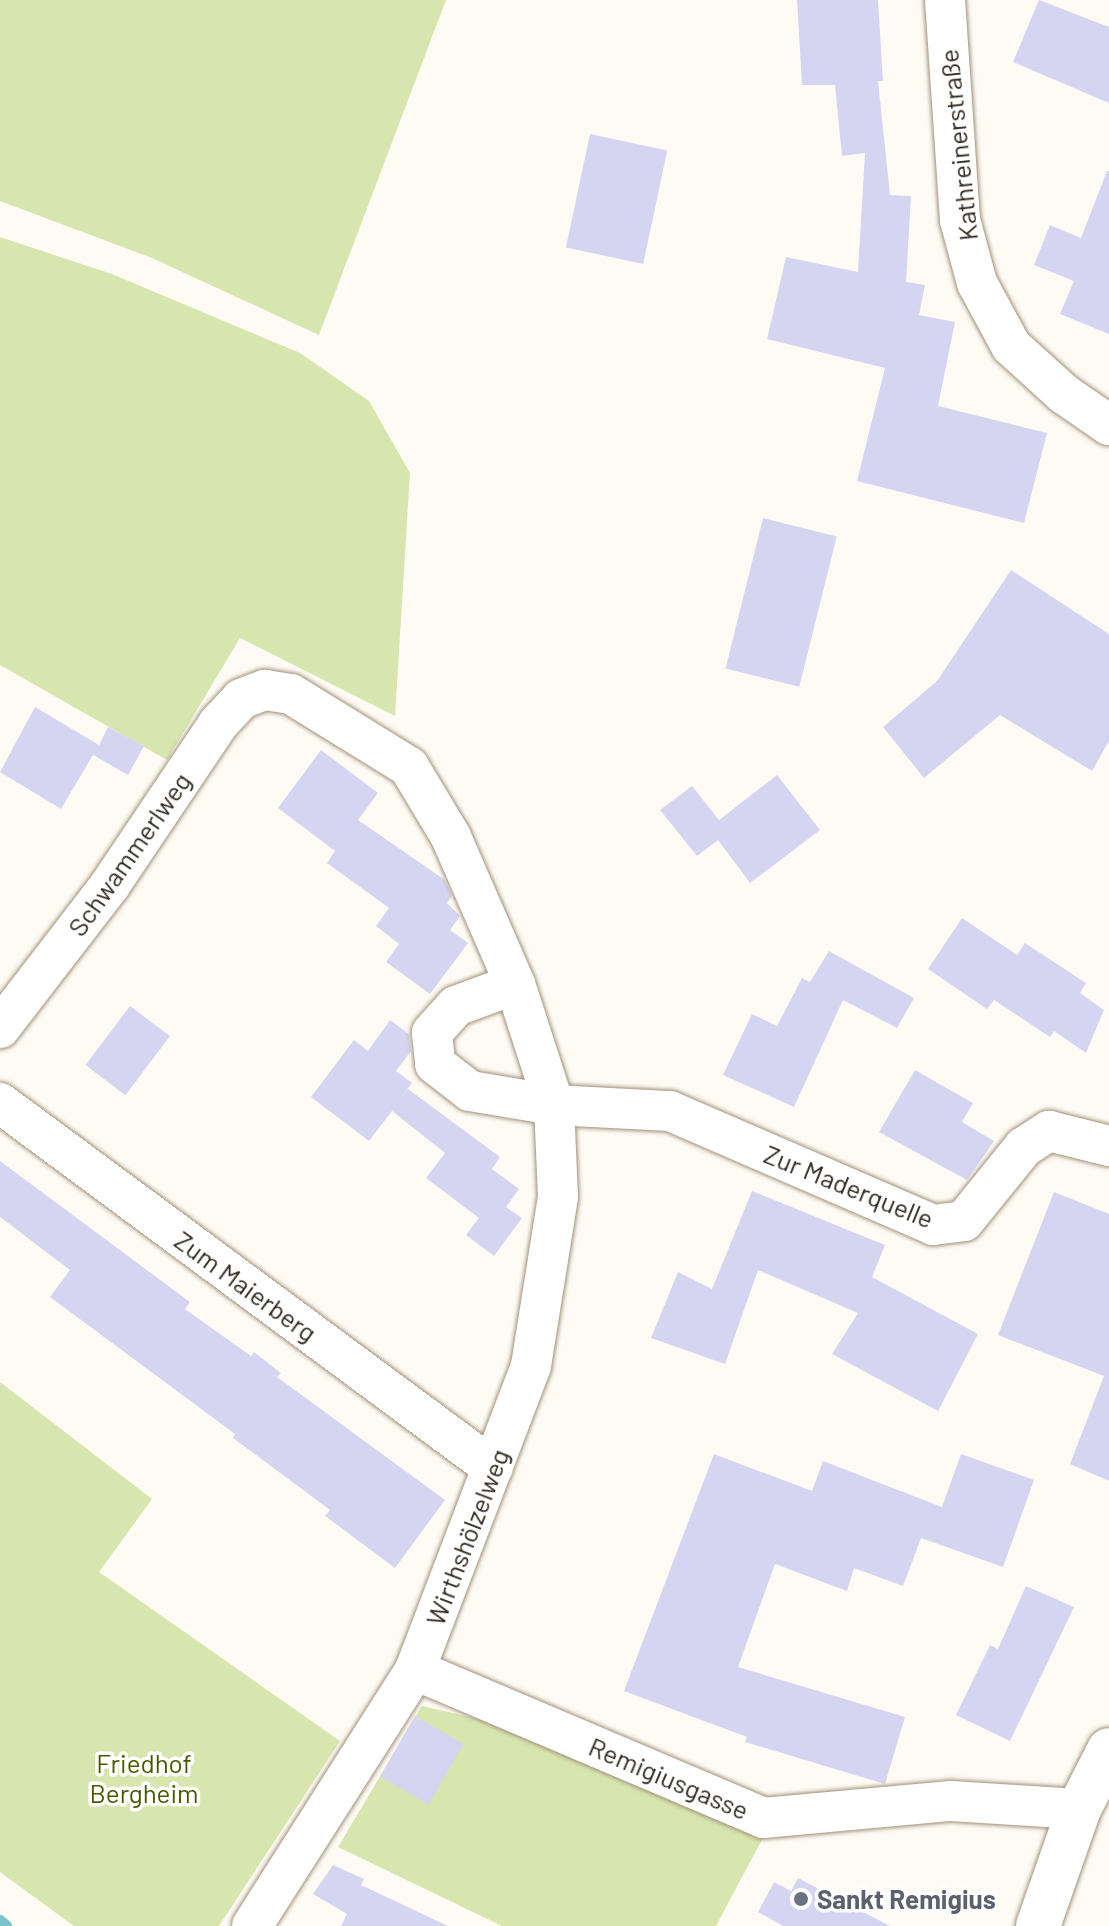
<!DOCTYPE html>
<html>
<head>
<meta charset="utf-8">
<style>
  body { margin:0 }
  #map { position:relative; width:1109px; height:1926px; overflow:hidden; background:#fefbf5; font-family:Barlow,sans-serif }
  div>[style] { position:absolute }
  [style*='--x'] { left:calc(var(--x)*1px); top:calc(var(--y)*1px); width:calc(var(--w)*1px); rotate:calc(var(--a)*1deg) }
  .green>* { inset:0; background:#d7e6af }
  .stream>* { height:12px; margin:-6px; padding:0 6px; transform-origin:6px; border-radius:6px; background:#78c3cb }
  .building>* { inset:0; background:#d5d5f1; transform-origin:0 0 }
  .roads { filter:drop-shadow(0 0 2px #a19179) drop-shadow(0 0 2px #a19179) }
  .minor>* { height:40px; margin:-20px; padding:0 20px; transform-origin:20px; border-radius:20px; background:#fff }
  .tertiary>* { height:44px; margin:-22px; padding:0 22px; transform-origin:22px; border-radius:22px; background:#fff }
  .dots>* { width:22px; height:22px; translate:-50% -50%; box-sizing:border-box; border:4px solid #fff; border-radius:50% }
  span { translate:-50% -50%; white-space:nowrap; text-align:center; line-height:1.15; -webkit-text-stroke:7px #fff; paint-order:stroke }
  .street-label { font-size:26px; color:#2f281f }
  .park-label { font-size:26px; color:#4a5900 }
  .worship-label { font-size:26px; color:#5b616d; font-weight:700 }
  .left { translate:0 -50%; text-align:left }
</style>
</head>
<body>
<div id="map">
  <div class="green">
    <i style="clip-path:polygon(0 0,446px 0,319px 335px,152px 258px,0 201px)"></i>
    <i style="clip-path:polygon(0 237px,112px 274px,300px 353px,369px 401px,410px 473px,395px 716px,240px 638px,167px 760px,0 665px)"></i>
    <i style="clip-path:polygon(0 1382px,152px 1499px,99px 1572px,340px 1741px,219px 1926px,74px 1926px,0 1872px)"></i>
    <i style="clip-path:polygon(422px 1706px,506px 1725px,766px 1832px,716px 1926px,502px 1926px,338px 1847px)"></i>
  </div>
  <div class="stream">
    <i style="--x:0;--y:1921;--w:8;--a:40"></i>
  </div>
  <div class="building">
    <i style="clip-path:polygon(797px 0,878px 0,883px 81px,878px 81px,890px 195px,911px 196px,906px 282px,925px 285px,919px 315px,955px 322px,938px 406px,1047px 433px,1024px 523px,857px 481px,885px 368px,767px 339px,786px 257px,858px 272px,865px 153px,842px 156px,835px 85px,802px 85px)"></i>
    <i style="clip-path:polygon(1039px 0,1109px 27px,1109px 103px,1013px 62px)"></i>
    <i style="left:590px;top:134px;width:79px;height:116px;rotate:12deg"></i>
    <i style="clip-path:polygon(1107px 171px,1109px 171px,1109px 334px,1060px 314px,1074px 281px,1034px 265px,1050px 225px,1081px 238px)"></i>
    <i style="left:763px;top:518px;width:76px;height:155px;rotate:14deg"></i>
    <i style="clip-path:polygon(1011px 570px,1109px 634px,1109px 741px,1092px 771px,1000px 715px,924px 778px,883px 727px,937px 681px)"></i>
    <i style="clip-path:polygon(35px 707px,99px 745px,108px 727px,144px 746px,128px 775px,93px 755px,61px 809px,0 772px)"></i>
    <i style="clip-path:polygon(321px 750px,378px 793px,358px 820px,445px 880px,452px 896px,447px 903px,460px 916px,450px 930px,468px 943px,430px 994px,386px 962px,399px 944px,376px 926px,389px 908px,327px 863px,335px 851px,278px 808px)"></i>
    <i style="clip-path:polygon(777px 775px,820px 830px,750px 883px,718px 840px,697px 856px,660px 810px,692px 786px,719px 820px)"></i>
    <i style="clip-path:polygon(962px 918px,1017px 955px,1025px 943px,1086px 983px,1080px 993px,1104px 1010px,1086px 1053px,1054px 1031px,1050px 1037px,994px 1000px,987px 1009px,928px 969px)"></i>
    <i style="clip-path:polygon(829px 951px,914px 998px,897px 1028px,843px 1000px,794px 1107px,723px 1075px,752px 1014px,777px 1026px,802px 978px,810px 982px)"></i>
    <i style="left:130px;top:1006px;width:50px;height:74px;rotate:37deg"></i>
    <i style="clip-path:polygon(390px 1020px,409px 1034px,411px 1051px,396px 1071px,412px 1083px,401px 1098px,408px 1089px,500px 1157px,492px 1169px,519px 1189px,506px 1207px,522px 1218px,494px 1256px,466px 1235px,479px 1218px,426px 1178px,445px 1153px,392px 1111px,369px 1141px,311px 1097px,354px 1040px,368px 1051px)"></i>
    <i style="clip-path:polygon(915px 1070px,973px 1103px,962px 1122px,994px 1141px,967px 1180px,879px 1132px)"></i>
    <i style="clip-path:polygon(0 1161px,190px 1302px,185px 1309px,251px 1356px,254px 1352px,281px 1373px,277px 1377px,445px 1500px,395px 1568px,325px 1516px,330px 1510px,233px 1438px,235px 1434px,50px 1297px,70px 1270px,0 1217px)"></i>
    <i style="clip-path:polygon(752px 1191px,885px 1245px,872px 1277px,978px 1334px,938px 1411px,832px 1354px,858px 1313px,758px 1270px,725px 1364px,651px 1338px,678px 1272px,712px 1289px)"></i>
    <i style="clip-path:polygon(1054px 1192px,1109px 1214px,1109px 1481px,1070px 1464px,1104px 1376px,998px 1335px)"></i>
    <i style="clip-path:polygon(714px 1454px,812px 1491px,823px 1461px,942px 1507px,961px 1454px,1034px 1480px,1003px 1567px,921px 1538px,903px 1586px,854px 1568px,847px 1591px,775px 1564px,738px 1667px,905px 1717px,885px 1784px,745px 1742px,747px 1737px,624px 1691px)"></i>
    <i style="clip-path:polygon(1026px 1586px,1074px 1607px,1010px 1741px,956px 1715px,990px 1645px,998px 1649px)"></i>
    <i style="left:415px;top:1716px;width:56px;height:70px;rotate:30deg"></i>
    <i style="clip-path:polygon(333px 1865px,364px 1879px,361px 1885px,448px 1926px,341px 1926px,347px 1914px,313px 1894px)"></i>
    <i style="clip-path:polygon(798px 1878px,890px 1926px,783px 1926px,758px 1912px,774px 1882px,791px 1891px)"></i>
  </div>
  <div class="roads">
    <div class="minor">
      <i style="--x:945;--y:0;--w:221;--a:86.1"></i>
      <i style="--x:960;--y:220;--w:65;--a:74.9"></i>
      <i style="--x:977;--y:283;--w:72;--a:61.6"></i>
      <i style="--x:1011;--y:346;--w:72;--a:42.2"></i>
      <i style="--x:1064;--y:394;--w:55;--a:34.6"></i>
      <i style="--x:515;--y:984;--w:63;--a:159.6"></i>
      <i style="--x:456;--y:1006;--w:36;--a:132"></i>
      <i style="--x:432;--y:1033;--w:31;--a:84"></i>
      <i style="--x:435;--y:1064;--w:44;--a:37.6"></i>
      <i style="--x:470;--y:1091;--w:85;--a:9.5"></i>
      <i style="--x:554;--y:1105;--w:116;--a:3"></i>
      <i style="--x:670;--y:1111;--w:287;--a:23.4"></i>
      <i style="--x:933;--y:1225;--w:31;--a:-7"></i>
      <i style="--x:964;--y:1221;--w:95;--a:-51"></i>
      <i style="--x:1024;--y:1147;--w:30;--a:-33"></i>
      <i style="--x:1049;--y:1131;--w:62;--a:14"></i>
      <i style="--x:0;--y:1028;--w:180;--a:-52.4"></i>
      <i style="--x:110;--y:885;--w:194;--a:-56.1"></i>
      <i style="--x:218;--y:724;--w:34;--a:-47"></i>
      <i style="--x:241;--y:699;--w:26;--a:-21"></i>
      <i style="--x:265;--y:690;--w:26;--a:9"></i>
      <i style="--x:291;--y:694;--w:139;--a:31.7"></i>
      <i style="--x:409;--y:767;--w:82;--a:59"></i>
      <i style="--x:451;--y:837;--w:160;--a:66.5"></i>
      <i style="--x:515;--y:984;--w:127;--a:72.1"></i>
      <i style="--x:554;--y:1105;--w:92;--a:87.5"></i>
      <i style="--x:558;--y:1197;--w:171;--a:99.1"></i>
      <i style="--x:531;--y:1366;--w:325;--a:110.9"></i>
      <i style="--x:415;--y:1670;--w:303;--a:122.5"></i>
      <i style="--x:0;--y:1103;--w:613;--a:36.51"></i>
      <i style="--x:415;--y:1670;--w:378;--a:23"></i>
      <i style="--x:763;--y:1818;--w:189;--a:-5.2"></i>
      <i style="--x:951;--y:1801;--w:128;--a:3.6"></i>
    </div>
    <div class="tertiary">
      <i style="--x:1038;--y:1926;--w:124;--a:-70.7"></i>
      <i style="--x:1079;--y:1809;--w:66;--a:-63"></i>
    </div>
  </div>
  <div class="dots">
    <i style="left:801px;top:1899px;background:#6b7280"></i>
  </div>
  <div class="street-label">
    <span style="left:958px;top:145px;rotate:-96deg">Kathreinerstraße</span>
    <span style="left:129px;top:854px;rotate:-55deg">Schwammerlweg</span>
    <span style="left:849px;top:1186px;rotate:22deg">Zur Maderquelle</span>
    <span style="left:246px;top:1286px;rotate:36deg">Zum Maierberg</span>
    <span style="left:467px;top:1537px;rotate:-69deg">Wirthshölzelweg</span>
    <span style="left:669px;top:1778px;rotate:23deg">Remigiusgasse</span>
  </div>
  <div class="park-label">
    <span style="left:144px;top:1778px">Friedhof<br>Bergheim</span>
  </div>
  <div class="worship-label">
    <span class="left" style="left:817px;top:1899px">Sankt Remigius</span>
  </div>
</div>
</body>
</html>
